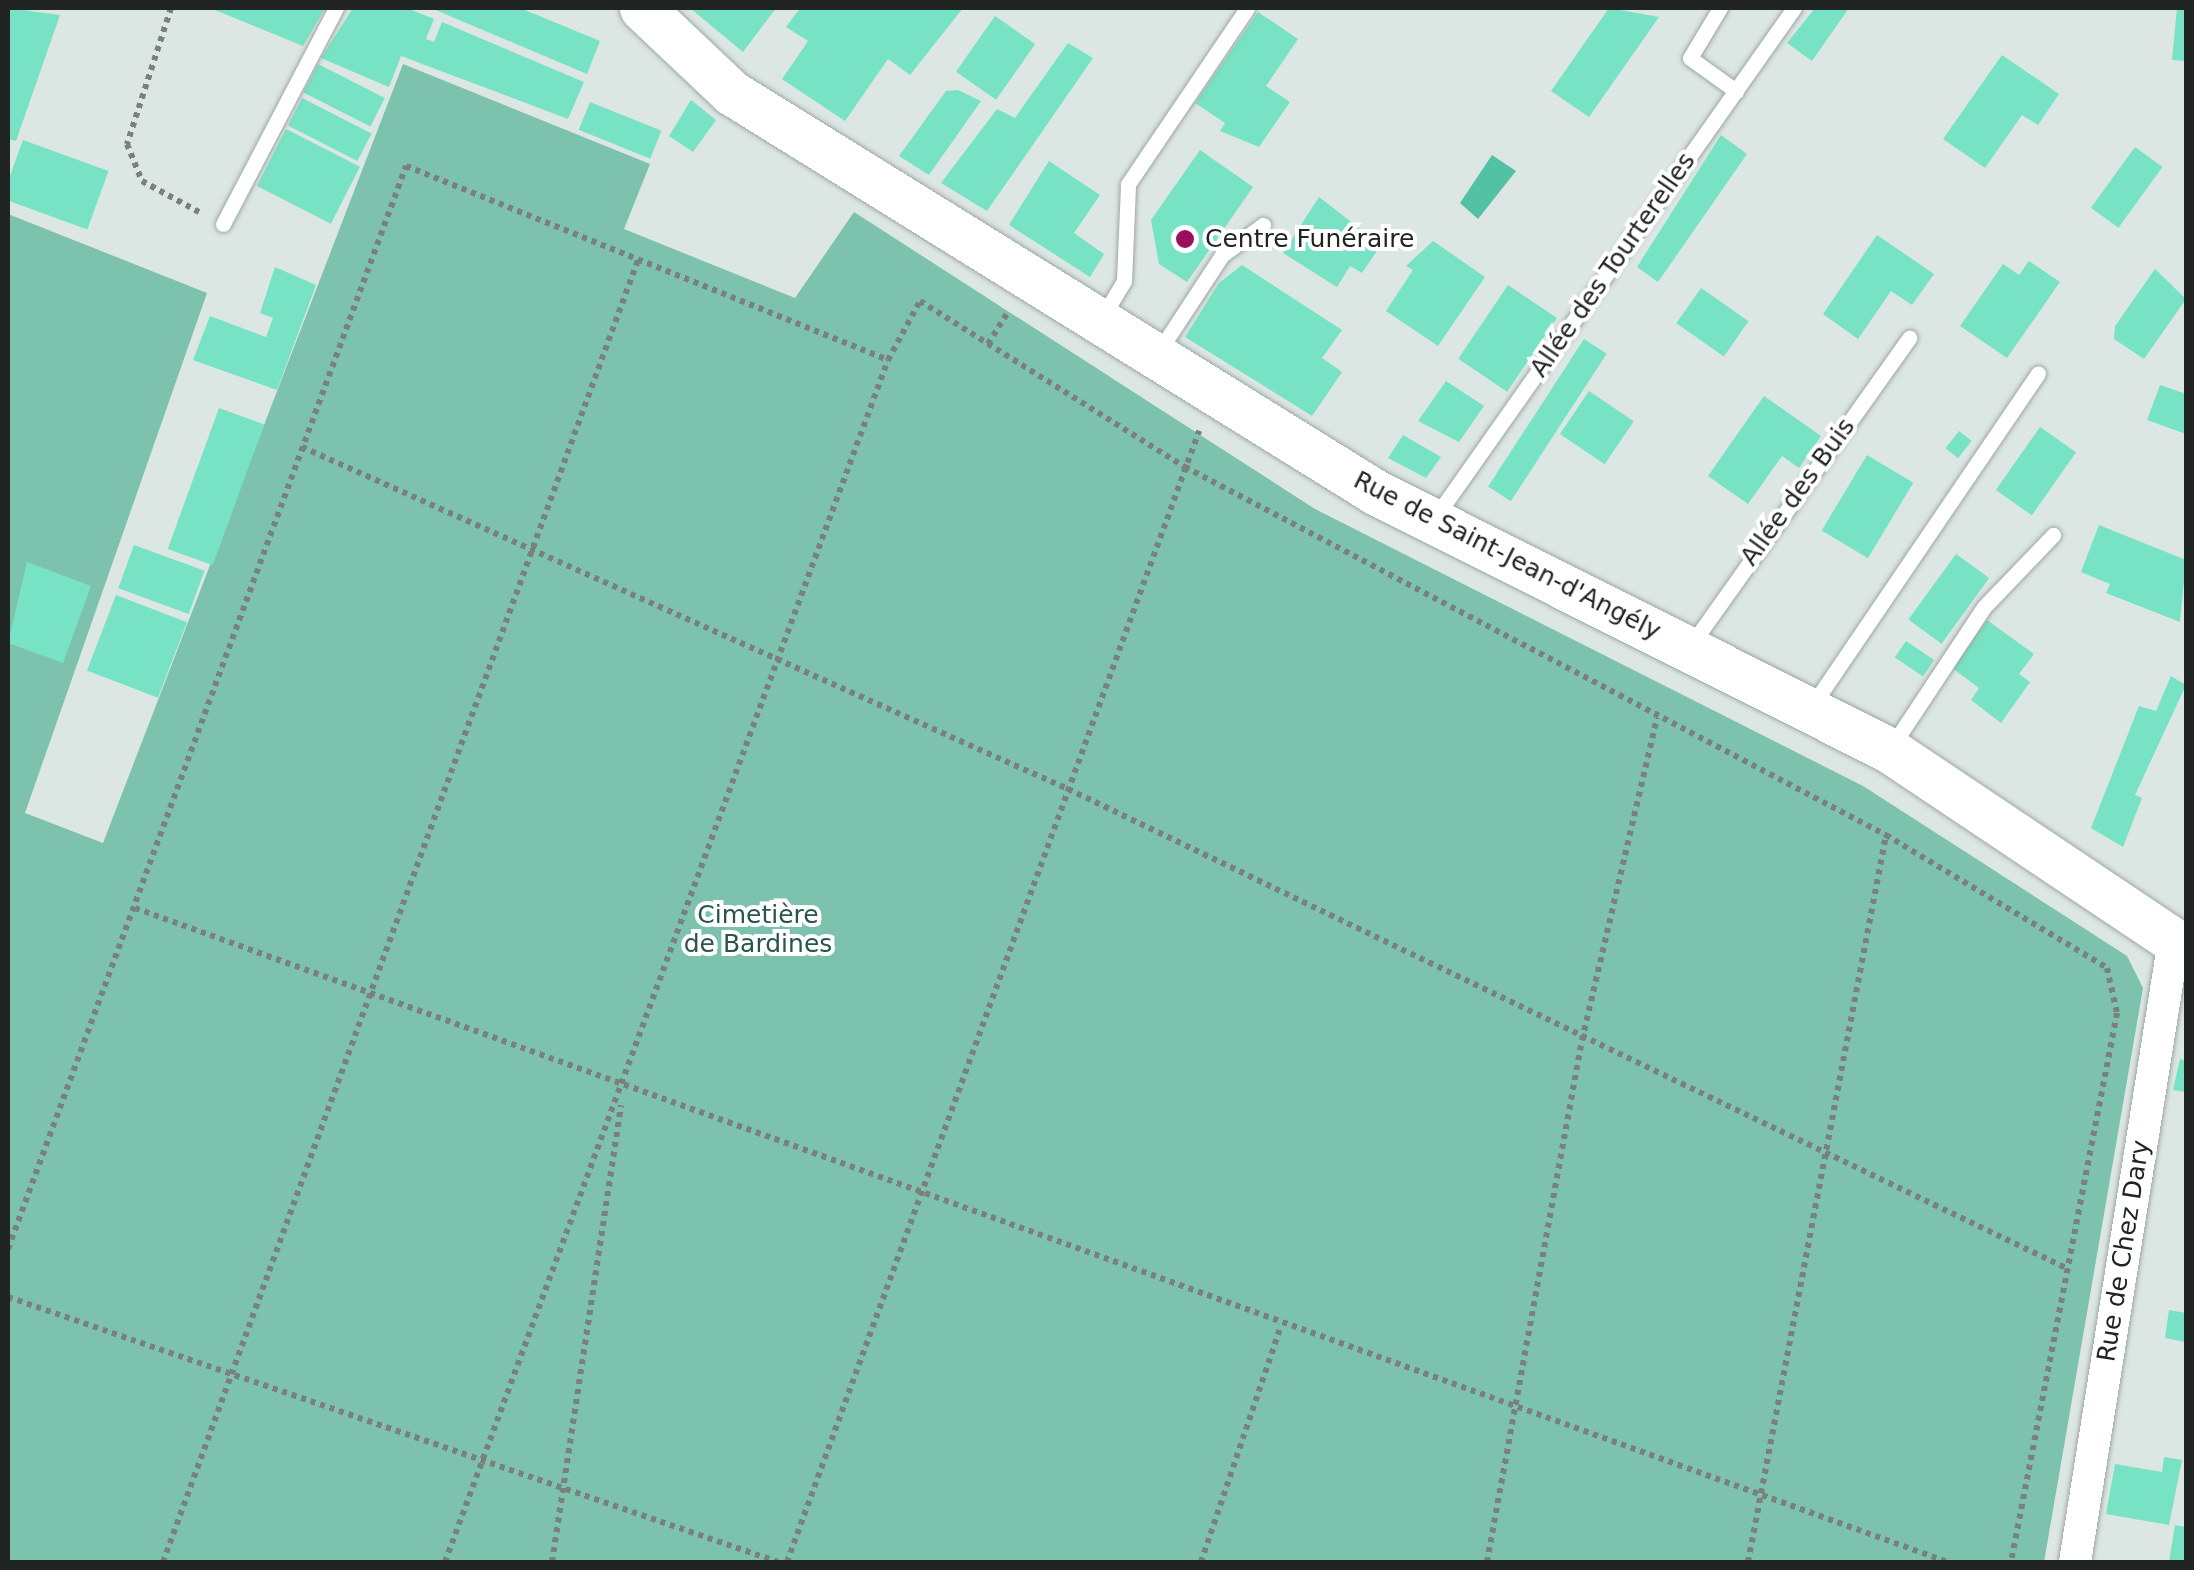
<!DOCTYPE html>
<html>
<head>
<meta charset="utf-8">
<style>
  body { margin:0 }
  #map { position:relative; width:2194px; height:1570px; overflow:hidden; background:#dce6e3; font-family:"DejaVu Sans",sans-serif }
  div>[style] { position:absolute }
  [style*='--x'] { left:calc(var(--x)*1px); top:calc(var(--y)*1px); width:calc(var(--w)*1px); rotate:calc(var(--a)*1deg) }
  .green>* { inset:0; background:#7dc2ad }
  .water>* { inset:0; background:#53c1a3 }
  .building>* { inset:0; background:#77e3c4; transform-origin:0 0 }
  .path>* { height:6px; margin-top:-3px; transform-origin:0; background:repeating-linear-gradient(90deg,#79807e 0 5px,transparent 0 10px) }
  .roads { filter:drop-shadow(0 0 2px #9da7a3) drop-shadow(0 0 2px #9da7a3) }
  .lane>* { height:15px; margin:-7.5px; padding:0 7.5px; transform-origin:7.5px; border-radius:7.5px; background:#fff }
  .street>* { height:32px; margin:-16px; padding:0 16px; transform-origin:16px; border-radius:16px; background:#fff }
  .secondary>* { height:45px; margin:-22.5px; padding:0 22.5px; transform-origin:22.5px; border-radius:22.5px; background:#fff }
  .dots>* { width:28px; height:28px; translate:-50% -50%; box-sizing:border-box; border:5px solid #fff; border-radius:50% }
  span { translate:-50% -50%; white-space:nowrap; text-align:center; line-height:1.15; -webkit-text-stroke:8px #fff; paint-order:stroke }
  .poi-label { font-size:25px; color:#202422 }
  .left { translate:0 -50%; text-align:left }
  .street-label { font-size:25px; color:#202422 }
  .park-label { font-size:25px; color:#285649 }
  .frame { position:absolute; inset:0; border:10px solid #202422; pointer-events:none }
</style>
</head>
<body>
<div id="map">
  <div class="green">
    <i style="clip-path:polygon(403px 64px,650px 164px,624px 229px,795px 298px,854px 212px,1315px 509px,1863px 786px,2127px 956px,2143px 988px,2044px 1562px,8px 1562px,8px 214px,207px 293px,25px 813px,103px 843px)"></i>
  </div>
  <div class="water">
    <i style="clip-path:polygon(1492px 155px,1516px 171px,1478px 219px,1460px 203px)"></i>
  </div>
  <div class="building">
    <i style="clip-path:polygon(8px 8px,60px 15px,16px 141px,8px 139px)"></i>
    <i style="clip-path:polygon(210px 8px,325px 8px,303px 46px)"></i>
    <i style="clip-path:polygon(353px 8px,407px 8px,434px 19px,426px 39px,434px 42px,442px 22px,584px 82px,568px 119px,401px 56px,389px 87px,321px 58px)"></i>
    <i style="clip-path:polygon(431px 8px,520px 8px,600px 41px,587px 74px)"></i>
    <i style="clip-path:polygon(690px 8px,762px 10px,776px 8px,743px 52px)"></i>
    <i style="clip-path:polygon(800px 8px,963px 8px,910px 75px,888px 59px,845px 121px,782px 79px,808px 41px,786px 27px)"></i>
    <i style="clip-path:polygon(1609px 8px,1659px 17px,1589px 117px,1551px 91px)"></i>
    <i style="clip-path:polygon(1815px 8px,1849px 8px,1812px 61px,1787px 43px)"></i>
    <i style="clip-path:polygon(2177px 8px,2186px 8px,2186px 61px,2172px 60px)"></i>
    <i style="clip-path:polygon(1258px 12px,1298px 39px,1266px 86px,1290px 102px,1259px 147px,1220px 131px,1225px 123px,1195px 103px)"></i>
    <i style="left:995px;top:16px;width:49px;height:68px;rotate:35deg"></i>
    <i style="clip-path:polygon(1068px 43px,1093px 58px,987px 211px,941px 183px,997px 109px,1015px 118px)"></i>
    <i style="clip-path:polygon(2002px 55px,2059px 94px,2038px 125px,2022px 115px,1985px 168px,1943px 139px)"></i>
    <i style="left:318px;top:64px;width:75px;height:32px;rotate:27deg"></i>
    <i style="clip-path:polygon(958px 90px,981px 101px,929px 175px,899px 156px,946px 91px)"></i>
    <i style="left:302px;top:98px;width:78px;height:31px;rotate:27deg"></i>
    <i style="clip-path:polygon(691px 100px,716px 120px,693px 152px,669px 136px)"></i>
    <i style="left:590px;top:102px;width:77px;height:30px;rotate:22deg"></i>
    <i style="left:286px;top:129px;width:83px;height:64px;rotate:27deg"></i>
    <i style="clip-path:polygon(1721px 135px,1747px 154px,1658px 282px,1637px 267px)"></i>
    <i style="left:23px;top:140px;width:91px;height:62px;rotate:20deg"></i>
    <i style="left:2135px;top:147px;width:34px;height:75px;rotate:36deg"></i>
    <i style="clip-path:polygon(1200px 150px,1253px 187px,1187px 282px,1159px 264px,1151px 220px)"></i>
    <i style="clip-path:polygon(1049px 161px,1100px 195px,1074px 233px,1104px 254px,1090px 277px,1009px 225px)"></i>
    <i style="clip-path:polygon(1319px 197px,1381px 245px,1362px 273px,1350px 266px,1337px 287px,1283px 253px)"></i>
    <i style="clip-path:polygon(1877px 235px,1934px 274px,1912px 305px,1891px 291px,1858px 339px,1823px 314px)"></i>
    <i style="clip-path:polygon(1433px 241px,1485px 277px,1438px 346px,1386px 311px,1413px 270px,1406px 266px)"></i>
    <i style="clip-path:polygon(2029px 261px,2060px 282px,2007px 358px,1960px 326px,2003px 264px,2019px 275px)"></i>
    <i style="clip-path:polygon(1242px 265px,1342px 330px,1322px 358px,1342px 372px,1312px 416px,1185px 337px,1219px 283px)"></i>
    <i style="clip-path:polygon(275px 267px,316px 285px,277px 390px,193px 360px,210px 316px,266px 337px,273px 318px,260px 313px)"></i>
    <i style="clip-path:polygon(2155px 269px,2186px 299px,2144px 359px,2114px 339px,2115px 326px)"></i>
    <i style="left:1508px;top:285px;width:59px;height:89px;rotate:34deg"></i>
    <i style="left:1701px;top:288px;width:58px;height:43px;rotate:35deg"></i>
    <i style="left:1584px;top:339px;width:27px;height:176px;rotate:33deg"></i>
    <i style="clip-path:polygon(1446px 381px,1484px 406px,1459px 442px,1418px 421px)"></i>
    <i style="clip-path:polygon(2160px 385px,2186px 394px,2186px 434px,2147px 420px)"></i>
    <i style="left:1589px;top:391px;width:54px;height:52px;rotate:34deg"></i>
    <i style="clip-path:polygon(1764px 396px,1821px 436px,1799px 468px,1782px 456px,1748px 504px,1708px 476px)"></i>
    <i style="left:219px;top:408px;width:48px;height:150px;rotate:20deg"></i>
    <i style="left:2040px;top:427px;width:44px;height:77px;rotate:35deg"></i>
    <i style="left:1959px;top:431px;width:16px;height:22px;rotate:38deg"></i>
    <i style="clip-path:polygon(1403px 435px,1441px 457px,1426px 478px,1388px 458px)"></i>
    <i style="left:1867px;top:455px;width:54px;height:88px;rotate:31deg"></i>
    <i style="clip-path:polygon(2099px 525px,2186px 560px,2180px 622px,2106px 593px,2110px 584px,2081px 572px)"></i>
    <i style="left:134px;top:545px;width:75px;height:46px;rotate:20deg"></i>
    <i style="left:1956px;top:554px;width:41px;height:81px;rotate:36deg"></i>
    <i style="clip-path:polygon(27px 562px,91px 586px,63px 663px,8px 643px)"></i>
    <i style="left:116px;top:595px;width:76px;height:81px;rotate:21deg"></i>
    <i style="clip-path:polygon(1987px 620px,2034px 654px,2019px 674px,2030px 682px,2001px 723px,1971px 700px,1979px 688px,1952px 668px)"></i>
    <i style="left:1906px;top:641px;width:34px;height:20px;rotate:34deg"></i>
    <i style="clip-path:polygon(2171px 676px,2186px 685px,2135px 795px,2142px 798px,2123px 847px,2091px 828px,2139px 706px,2156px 711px)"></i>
    <i style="clip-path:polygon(2180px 1059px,2186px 1061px,2186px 1092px,2173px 1090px)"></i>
    <i style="clip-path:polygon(2169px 1310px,2186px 1313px,2186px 1342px,2165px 1338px)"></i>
    <i style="clip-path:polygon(2164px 1457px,2182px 1460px,2169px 1525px,2106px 1514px,2115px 1464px,2162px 1472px)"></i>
    <i style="clip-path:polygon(2175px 1525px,2186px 1527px,2186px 1562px,2169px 1562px)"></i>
  </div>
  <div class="path">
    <i style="--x:171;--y:8;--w:143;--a:107.9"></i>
    <i style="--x:127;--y:144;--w:40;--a:68"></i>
    <i style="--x:142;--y:181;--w:65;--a:28.5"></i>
    <i style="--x:988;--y:344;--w:39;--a:-58"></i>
    <i style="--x:302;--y:447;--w:839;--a:24.06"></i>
    <i style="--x:1068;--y:789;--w:1109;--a:25.64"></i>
    <i style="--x:135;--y:908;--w:1927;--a:19.84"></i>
    <i style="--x:8;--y:1249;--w:1154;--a:-69.82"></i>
    <i style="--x:406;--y:166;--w:520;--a:21.92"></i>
    <i style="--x:888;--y:360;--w:67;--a:-61.5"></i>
    <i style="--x:920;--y:301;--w:313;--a:32.1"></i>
    <i style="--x:1185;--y:467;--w:792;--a:27.7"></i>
    <i style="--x:1886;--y:835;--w:258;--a:31"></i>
    <i style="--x:2107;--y:968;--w:46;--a:77.5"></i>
    <i style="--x:2117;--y:1013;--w:559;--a:100.93"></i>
    <i style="--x:8;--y:1297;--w:814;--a:18.99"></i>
    <i style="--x:163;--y:1562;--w:1386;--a:-69.96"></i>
    <i style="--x:445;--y:1562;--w:1281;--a:-69.77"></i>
    <i style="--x:552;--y:1562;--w:462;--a:-81.4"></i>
    <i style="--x:787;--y:1562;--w:1204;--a:-69.98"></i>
    <i style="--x:1201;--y:1562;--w:250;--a:-71.3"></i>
    <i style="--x:1487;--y:1562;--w:531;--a:-79.69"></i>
    <i style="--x:1582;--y:1040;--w:331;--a:-76.9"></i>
    <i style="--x:1748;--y:1562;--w:740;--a:-79.25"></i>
  </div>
  <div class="roads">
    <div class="lane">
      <i style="--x:1720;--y:8;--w:58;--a:121"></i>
      <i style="--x:1690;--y:58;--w:57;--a:35.7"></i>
      <i style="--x:223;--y:224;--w:244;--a:-62.4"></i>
      <i style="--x:1103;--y:316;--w:41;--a:-59"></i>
      <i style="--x:1124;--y:281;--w:97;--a:-87.6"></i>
      <i style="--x:1128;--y:184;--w:212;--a:-55.9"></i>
      <i style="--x:1159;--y:351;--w:115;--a:-56.7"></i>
      <i style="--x:1222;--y:255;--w:51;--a:-36.2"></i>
      <i style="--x:1434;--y:519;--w:625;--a:-54.84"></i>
      <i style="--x:1691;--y:645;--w:377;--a:-54.6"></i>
      <i style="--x:1812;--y:706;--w:402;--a:-55.8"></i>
      <i style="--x:1890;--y:749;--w:170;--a:-56.5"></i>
      <i style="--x:1984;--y:607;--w:100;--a:-46.2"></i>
    </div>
    <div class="street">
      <i style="--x:2075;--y:1562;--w:630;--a:-80.96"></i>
    </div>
    <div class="secondary">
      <i style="--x:642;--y:8;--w:124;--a:43.4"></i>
      <i style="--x:732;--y:93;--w:759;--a:31.81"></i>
      <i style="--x:1377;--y:493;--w:573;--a:26.65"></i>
      <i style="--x:1889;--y:750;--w:358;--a:33.8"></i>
    </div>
  </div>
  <div class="dots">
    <i style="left:1185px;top:239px;background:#9a0e5f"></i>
  </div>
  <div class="poi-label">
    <span class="left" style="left:1205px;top:239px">Centre Funéraire</span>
  </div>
  <div class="street-label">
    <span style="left:1613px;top:265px;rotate:-55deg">Allée des Tourterelles</span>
    <span style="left:1798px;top:492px;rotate:-54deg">Allée des Buis</span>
    <span style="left:1507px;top:556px;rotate:27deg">Rue de Saint-Jean-d'Angély</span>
    <span style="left:2124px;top:1251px;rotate:-81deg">Rue de Chez Dary</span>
  </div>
  <div class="park-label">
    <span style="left:758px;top:930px">Cimetière<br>de Bardines</span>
  </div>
  <div class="frame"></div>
</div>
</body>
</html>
